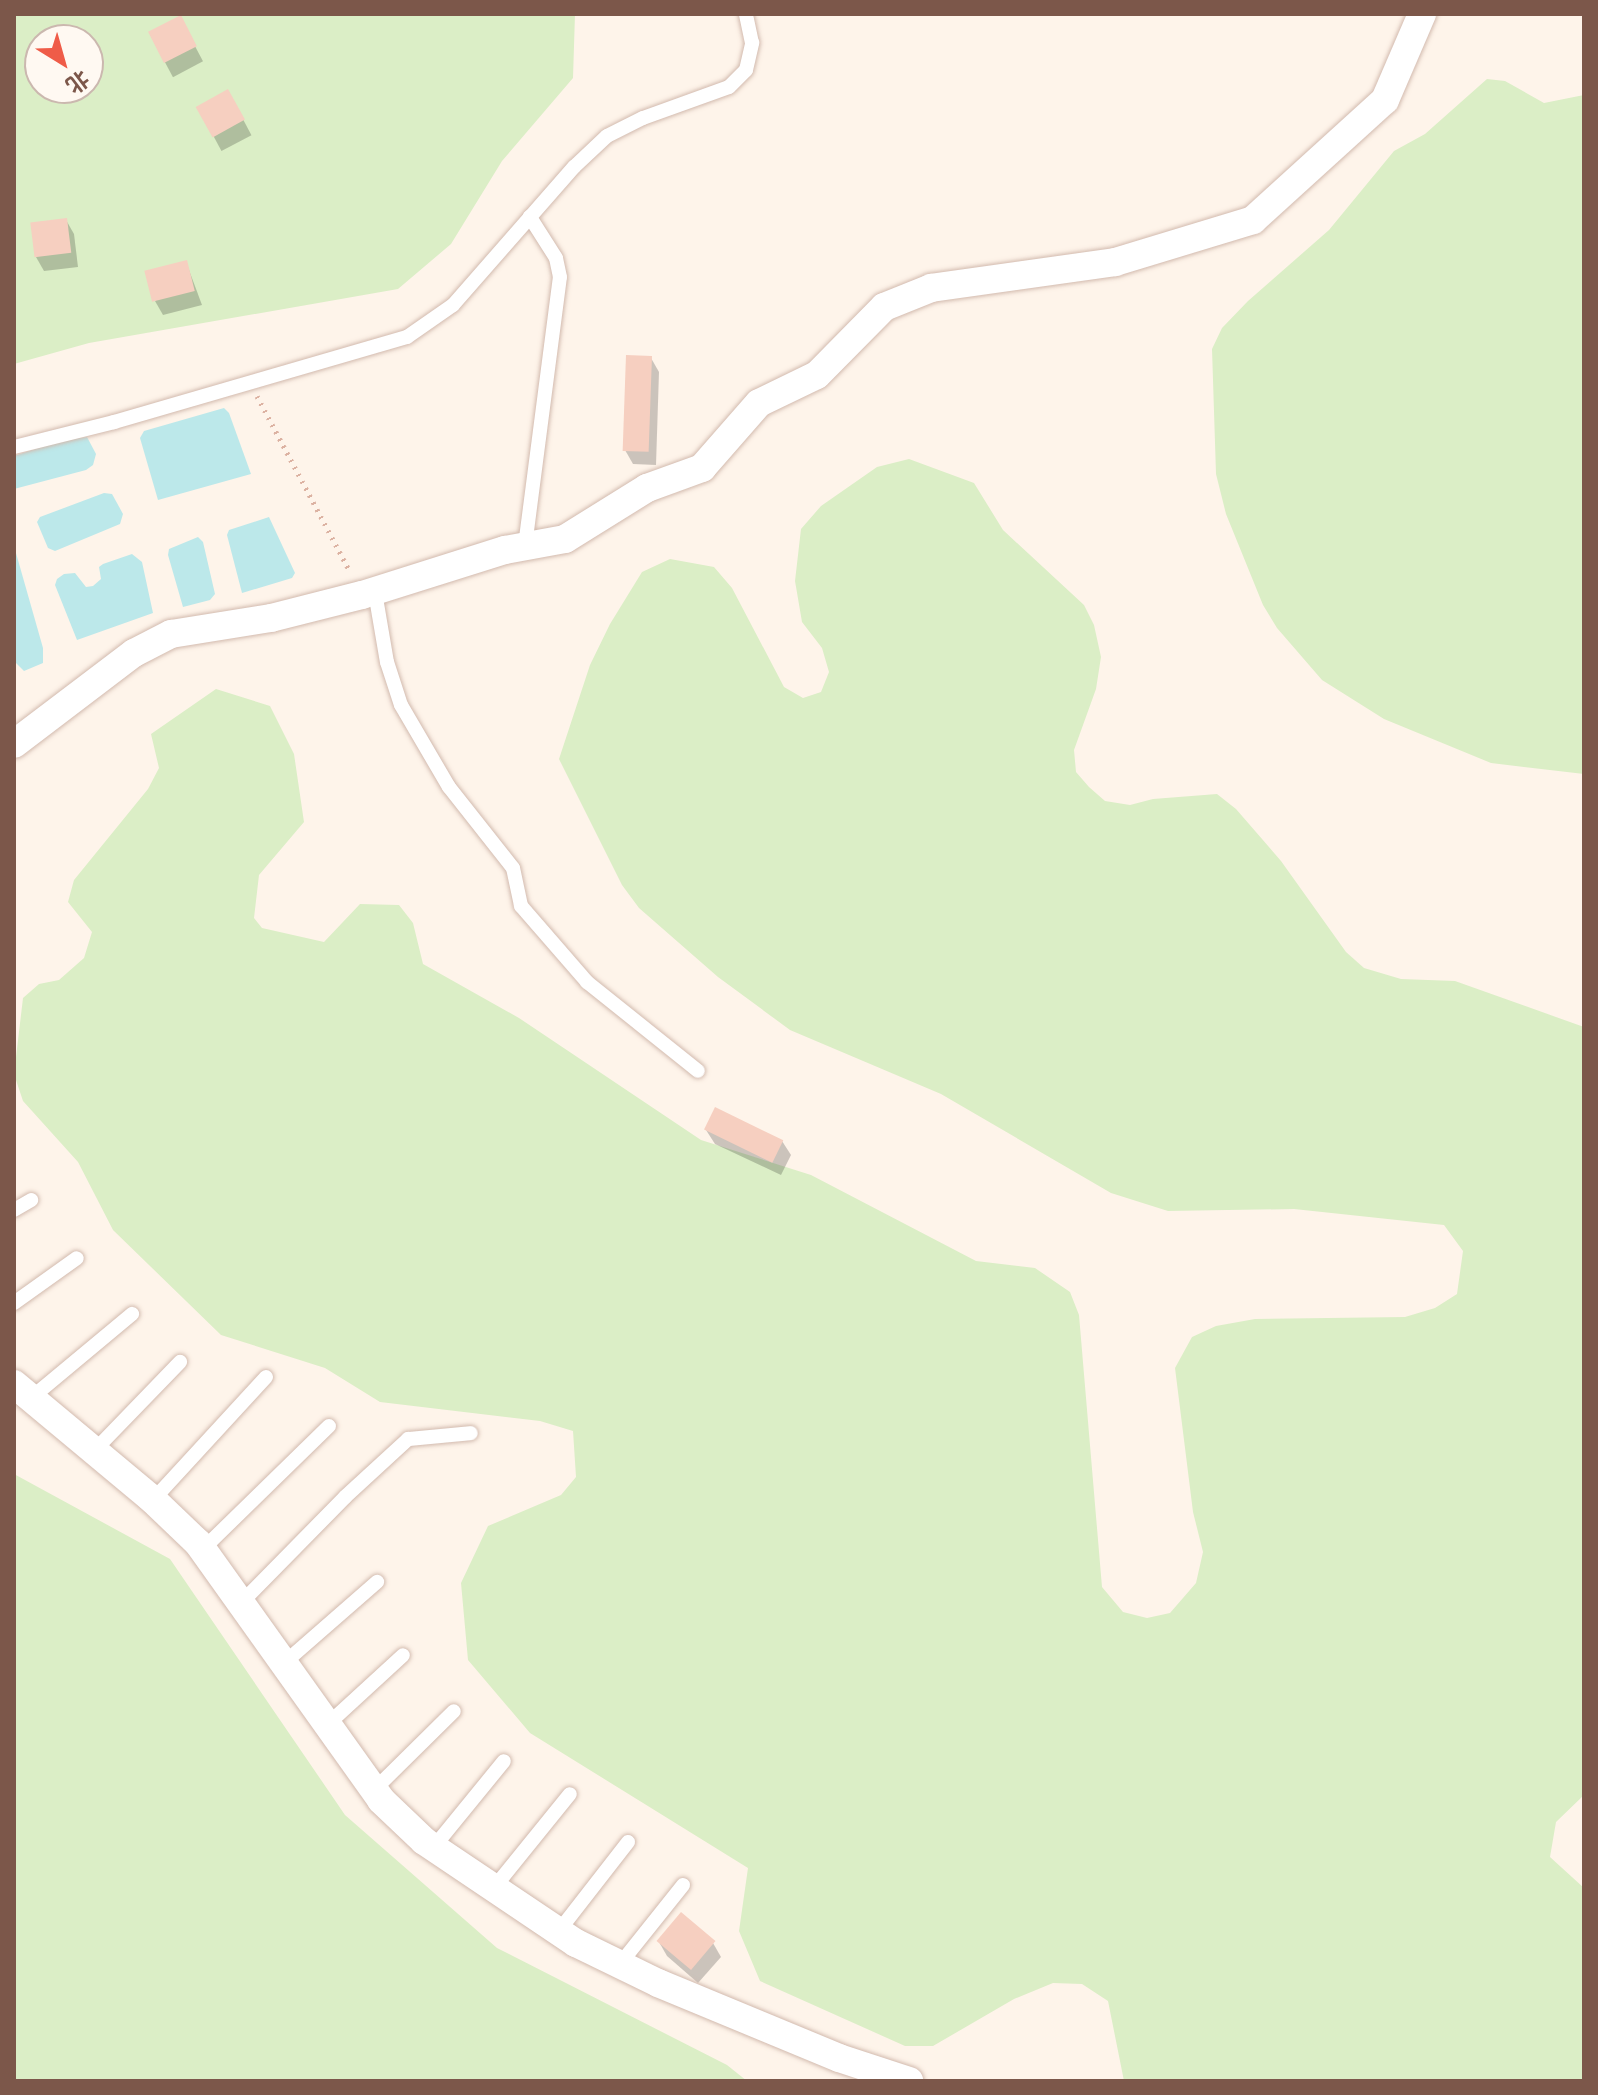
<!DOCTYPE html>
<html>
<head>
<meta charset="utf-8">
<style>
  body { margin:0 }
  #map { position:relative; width:1598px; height:2095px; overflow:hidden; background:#fef4ea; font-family:Signika,"Noto Sans SC",sans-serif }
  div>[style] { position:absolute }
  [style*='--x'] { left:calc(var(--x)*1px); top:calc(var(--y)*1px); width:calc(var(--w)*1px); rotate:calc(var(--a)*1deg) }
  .green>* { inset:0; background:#dbeec6 }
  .water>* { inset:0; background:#bce8ea }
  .shadow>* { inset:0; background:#0003; transform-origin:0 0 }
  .building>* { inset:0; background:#f6cfc0; transform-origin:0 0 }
  .path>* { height:5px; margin-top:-2.5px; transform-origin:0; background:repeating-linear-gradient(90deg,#dcb2a2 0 2px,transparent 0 8px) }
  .roads { filter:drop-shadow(0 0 2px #d2baae) drop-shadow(0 0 2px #d2baae) }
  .service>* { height:14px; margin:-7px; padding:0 7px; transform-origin:7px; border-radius:7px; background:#fff }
  .minor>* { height:28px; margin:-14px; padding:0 14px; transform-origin:14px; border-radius:14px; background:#fff }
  span { translate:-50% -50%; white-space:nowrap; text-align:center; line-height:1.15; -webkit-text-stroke:6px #fff9f2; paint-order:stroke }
  .frame { position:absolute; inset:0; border:16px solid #7c574a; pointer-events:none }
  .north { position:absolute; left:24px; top:24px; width:80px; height:80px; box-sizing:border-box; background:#fff9f2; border:2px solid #cbb8af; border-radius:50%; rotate:143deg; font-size:22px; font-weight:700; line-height:32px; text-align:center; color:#7c574a }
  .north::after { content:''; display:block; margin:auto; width:28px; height:36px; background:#ef5c48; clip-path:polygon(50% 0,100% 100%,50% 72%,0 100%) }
</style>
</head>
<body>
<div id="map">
  <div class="green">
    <i style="clip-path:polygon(evenodd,14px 14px,575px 14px,573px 78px,502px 161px,451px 244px,398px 289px,89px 343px,14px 364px,14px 14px,40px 40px,88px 40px,88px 88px,40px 88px,40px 40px)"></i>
    <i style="clip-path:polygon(1487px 79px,1505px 81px,1544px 103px,1584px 95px,1584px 774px,1491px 763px,1384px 719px,1322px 680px,1277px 628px,1263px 605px,1226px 514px,1216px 474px,1212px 349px,1222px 328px,1248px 301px,1329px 230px,1394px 151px,1425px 134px)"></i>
    <i style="clip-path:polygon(909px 459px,974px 483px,1003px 530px,1084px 605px,1094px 625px,1101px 657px,1096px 689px,1074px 750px,1076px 772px,1089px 787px,1105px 801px,1130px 805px,1153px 799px,1217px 794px,1236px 809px,1281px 861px,1346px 952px,1364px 968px,1401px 979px,1455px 981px,1584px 1027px,1584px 1795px,1556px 1822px,1550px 1857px,1584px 1888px,1584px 2081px,1124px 2081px,1108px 2001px,1082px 1984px,1053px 1983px,1014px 1999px,933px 2046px,905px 2046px,760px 1981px,739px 1931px,748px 1868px,530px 1733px,468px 1660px,461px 1583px,488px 1526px,561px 1495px,576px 1477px,573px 1431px,540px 1421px,380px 1402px,325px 1368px,221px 1335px,113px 1230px,78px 1162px,23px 1101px,14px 1074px,23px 998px,39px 984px,59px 980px,84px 958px,92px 932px,68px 902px,74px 880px,148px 789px,159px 768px,151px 734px,216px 689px,270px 706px,294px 754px,304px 822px,259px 875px,254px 918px,262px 928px,324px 942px,360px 904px,399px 905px,413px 923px,423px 964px,519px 1018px,701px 1140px,811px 1175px,976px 1261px,1035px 1268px,1070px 1292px,1079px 1315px,1102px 1587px,1123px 1612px,1147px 1618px,1170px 1613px,1196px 1583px,1203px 1552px,1193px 1512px,1175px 1368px,1192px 1337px,1216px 1326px,1255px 1319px,1405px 1317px,1435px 1308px,1457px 1294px,1463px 1251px,1444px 1225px,1294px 1209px,1168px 1211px,1111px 1193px,941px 1094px,790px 1030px,718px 977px,639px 908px,622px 885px,559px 759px,590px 665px,610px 624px,642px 572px,670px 559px,714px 567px,732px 588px,784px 687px,803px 698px,821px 692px,829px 672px,822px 648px,802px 622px,795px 581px,801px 529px,821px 506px,877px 467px)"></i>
    <i style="clip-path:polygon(14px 1474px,170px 1559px,345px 1815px,497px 1948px,727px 2065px,747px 2081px,14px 2081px)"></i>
  </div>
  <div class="water">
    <i style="clip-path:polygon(224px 408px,229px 413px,251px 474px,158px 500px,140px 438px,144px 431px)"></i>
    <i style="clip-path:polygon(87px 437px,96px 454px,93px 465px,86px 470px,14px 489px,14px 456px,59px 441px)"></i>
    <i style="clip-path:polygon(104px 493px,112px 494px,117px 503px,123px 514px,120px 524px,55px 551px,48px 548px,37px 522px,40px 517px)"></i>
    <i style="clip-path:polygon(269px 517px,295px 573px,292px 578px,242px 593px,227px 535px,229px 530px)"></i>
    <i style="clip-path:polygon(198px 537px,203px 542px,215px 594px,210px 600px,183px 607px,168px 555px,169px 549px)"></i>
    <i style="clip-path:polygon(14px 546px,43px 648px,43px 663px,24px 671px,14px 661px)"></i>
    <i style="clip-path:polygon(132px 554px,142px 562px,153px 613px,77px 640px,55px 585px,57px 579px,64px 574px,75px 573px,86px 587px,93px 586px,101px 579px,99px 567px,103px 564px)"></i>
  </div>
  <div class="shadow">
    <i style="left:180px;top:18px;width:49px;height:34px;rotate:62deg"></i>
    <i style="left:228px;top:91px;width:50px;height:34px;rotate:62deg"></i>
    <i style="clip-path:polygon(66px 220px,74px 234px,78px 267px,44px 271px,36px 257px)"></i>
    <i style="clip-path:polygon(186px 262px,202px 305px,163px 315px,155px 301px)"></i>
    <i style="clip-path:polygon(651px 358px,659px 372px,656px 465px,633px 464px,625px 450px)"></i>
    <i style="clip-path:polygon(706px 1130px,782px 1141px,791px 1155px,781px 1175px,715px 1144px)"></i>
    <i style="clip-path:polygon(659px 1942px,713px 1943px,721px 1957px,698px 1983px,667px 1956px)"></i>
  </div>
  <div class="building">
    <i style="left:181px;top:15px;width:35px;height:37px;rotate:63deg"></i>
    <i style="left:228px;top:89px;width:35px;height:37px;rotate:61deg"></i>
    <i style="left:67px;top:218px;width:35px;height:37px;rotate:83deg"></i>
    <i style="left:187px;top:260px;width:32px;height:44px;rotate:76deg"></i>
    <i style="left:626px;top:355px;width:26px;height:96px;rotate:2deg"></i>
    <i style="left:715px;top:1107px;width:76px;height:25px;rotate:26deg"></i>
    <i style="left:681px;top:1912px;width:45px;height:38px;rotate:40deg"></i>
  </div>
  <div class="path">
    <i style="--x:257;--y:396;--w:199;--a:62.1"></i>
  </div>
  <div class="roads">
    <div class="service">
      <i style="--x:14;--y:447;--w:103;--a:-14"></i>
      <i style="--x:114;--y:422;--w:305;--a:-16.2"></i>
      <i style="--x:407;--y:337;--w:56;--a:-34.8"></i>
      <i style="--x:453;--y:305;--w:184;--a:-48.8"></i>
      <i style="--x:574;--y:167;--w:45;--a:-43.2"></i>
      <i style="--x:607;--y:136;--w:40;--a:-26.6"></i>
      <i style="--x:643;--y:118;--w:91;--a:-19.8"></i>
      <i style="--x:729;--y:87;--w:24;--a:-45"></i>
      <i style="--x:746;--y:70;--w:28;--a:-77"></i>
      <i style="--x:752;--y:43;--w:30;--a:-102"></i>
      <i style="--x:525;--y:546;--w:271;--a:-82.6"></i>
      <i style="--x:560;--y:277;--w:19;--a:-102"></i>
      <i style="--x:556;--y:258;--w:49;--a:-122.4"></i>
      <i style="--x:375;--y:592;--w:71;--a:80.3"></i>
      <i style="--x:387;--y:662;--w:45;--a:72"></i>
      <i style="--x:401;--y:705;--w:95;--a:59.7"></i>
      <i style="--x:449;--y:787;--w:103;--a:51.7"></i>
      <i style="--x:513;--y:868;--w:39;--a:78"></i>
      <i style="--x:521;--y:906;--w:101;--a:49"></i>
      <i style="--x:587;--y:982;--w:142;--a:38.7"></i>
      <i style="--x:14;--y:1210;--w:20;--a:-30"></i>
      <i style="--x:14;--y:1303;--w:77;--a:-35.5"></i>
      <i style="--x:30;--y:1399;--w:133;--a:-39.8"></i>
      <i style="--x:94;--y:1451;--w:124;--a:-46"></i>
      <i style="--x:153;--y:1500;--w:167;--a:-47.4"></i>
      <i style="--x:203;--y:1549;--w:176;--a:-44.3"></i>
      <i style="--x:240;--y:1604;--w:150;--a:-45.5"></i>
      <i style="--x:345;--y:1497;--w:86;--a:-42.6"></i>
      <i style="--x:408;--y:1439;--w:63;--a:-5.4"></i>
      <i style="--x:283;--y:1664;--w:125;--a:-41.1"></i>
      <i style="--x:327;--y:1725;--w:103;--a:-42.6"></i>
      <i style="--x:374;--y:1790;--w:112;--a:-44.6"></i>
      <i style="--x:433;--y:1848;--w:112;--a:-50.8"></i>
      <i style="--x:493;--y:1889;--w:122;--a:-51"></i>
      <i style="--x:558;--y:1932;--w:114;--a:-52.1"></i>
      <i style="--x:620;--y:1964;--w:101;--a:-51.4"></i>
    </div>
    <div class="minor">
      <i style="--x:14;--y:744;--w:151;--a:-37.2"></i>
      <i style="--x:134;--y:653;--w:42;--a:-27.2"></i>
      <i style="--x:171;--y:634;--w:101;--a:-9.1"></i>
      <i style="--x:271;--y:618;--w:94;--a:-14.2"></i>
      <i style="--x:362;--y:595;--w:150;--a:-17.5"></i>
      <i style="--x:505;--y:550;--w:61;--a:-10.4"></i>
      <i style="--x:565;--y:539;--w:97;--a:-31.9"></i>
      <i style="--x:647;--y:488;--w:59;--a:-20"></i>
      <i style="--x:702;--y:468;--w:86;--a:-48.8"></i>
      <i style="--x:759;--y:403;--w:64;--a:-25.8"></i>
      <i style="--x:817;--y:375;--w:95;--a:-45.4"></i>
      <i style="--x:884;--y:307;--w:51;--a:-22"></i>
      <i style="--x:931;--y:288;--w:186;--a:-8"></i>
      <i style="--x:1115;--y:262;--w:144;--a:-16.9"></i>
      <i style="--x:1253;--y:220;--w:178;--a:-42.3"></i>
      <i style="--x:1385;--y:100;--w:94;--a:-66.7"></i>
      <i style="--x:14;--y:1384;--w:178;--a:39.8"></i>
      <i style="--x:151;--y:1498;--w:65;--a:43.8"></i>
      <i style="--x:198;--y:1543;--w:315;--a:54.5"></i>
      <i style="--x:381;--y:1800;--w:59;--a:43.6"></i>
      <i style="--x:424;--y:1841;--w:183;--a:33.9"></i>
      <i style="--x:576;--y:1943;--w:91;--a:26"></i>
      <i style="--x:658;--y:1983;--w:196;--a:22.5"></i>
      <i style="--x:839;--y:2058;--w:74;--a:18.2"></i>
    </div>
  </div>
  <div class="frame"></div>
  <div class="north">北</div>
</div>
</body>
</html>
